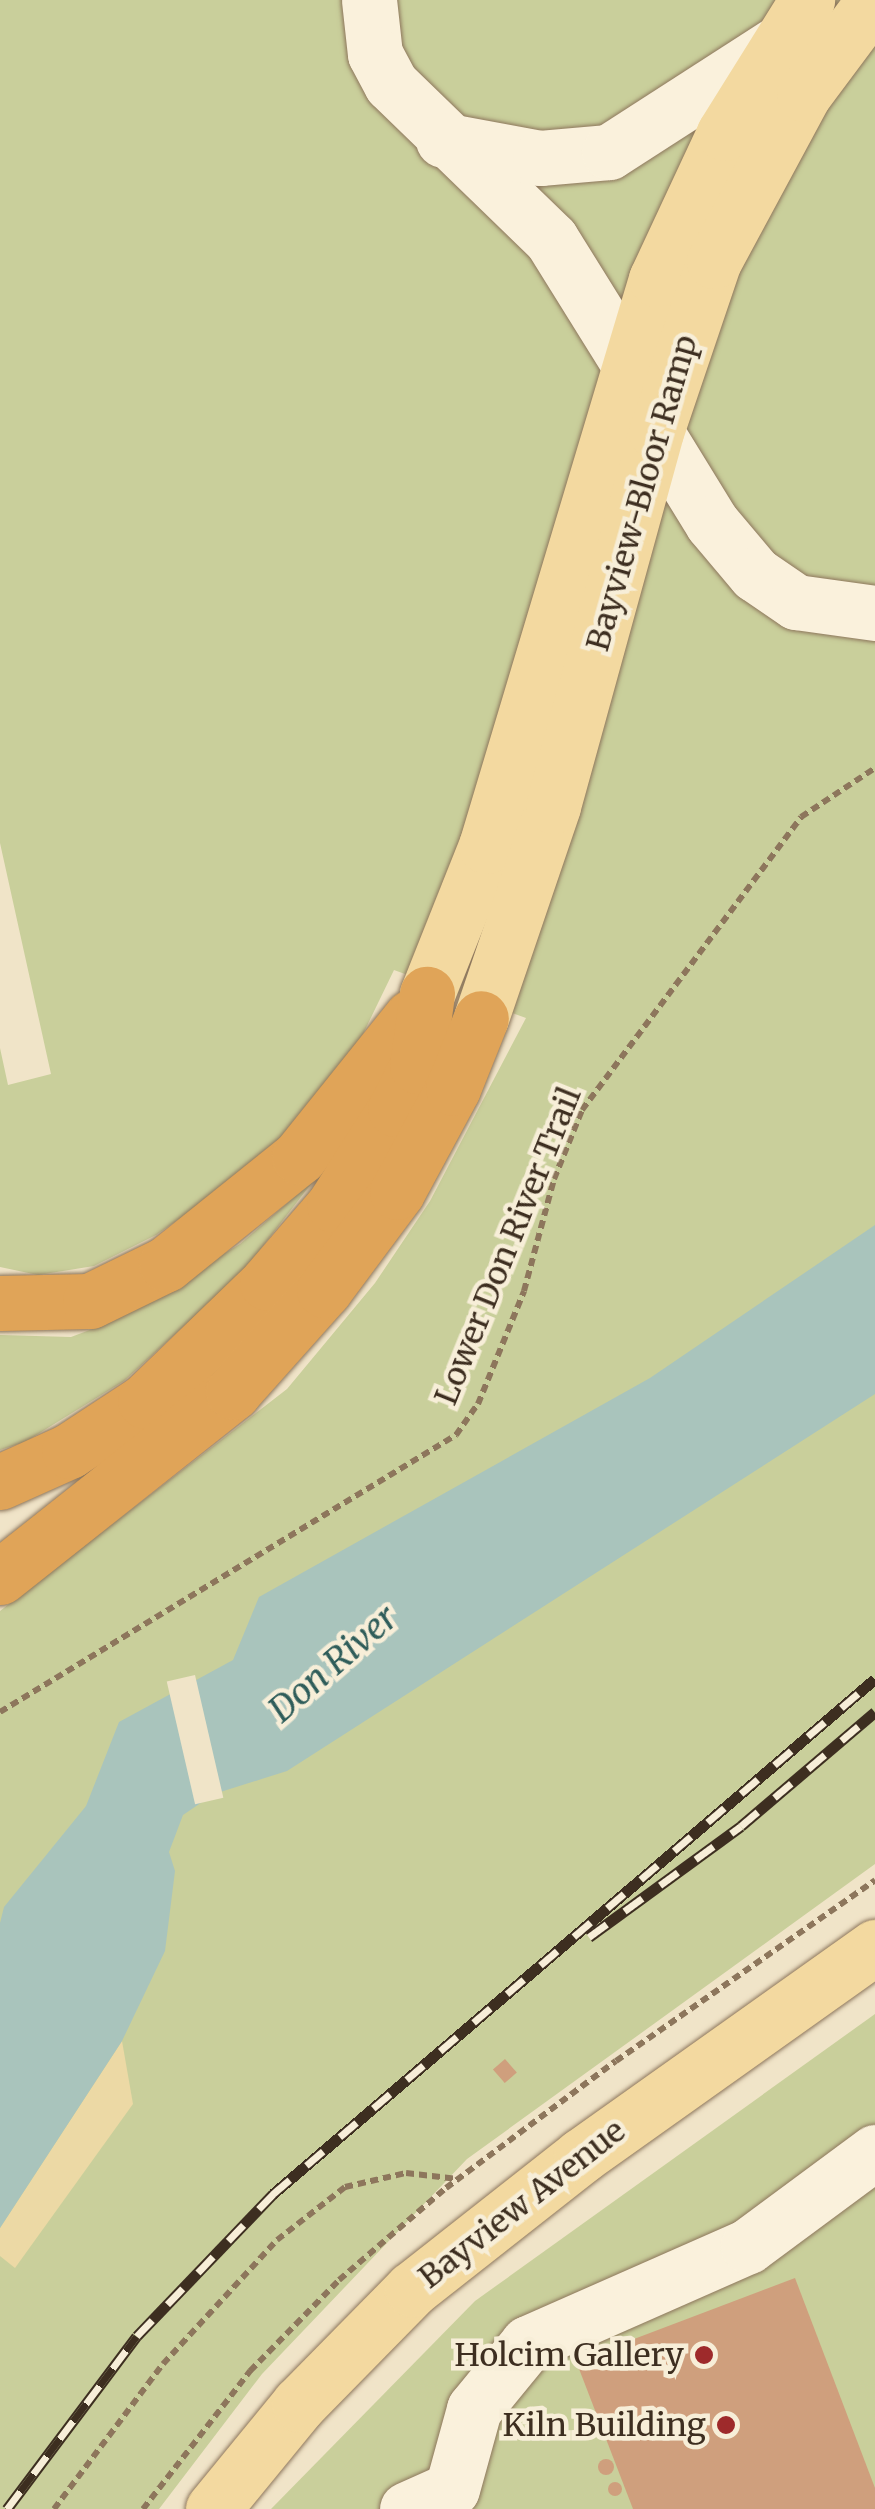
<!DOCTYPE html>
<html>
<head>
<meta charset="utf-8">
<style>
  body { margin:0 }
  #map { position:relative; width:875px; height:2509px; overflow:hidden; background:#f0e4c8; font-family:Merriweather,serif }
  div>[style] { position:absolute }
  .green>* { inset:0; background:#c9cf9b }
  .sand>* { inset:0; background:#ecd9a5 }
  .water>* { inset:0; background:#a9c4bc }
  .pier>* { inset:0; background:#f0e4c8; transform-origin:0 0 }
  .building>* { inset:0; background:#cf9f7d; transform-origin:0 0 }
  .round { border-radius:50% }
  .path>* { height:6px; margin-top:-3px; transform-origin:0; background:repeating-linear-gradient(90deg,#8d765c 0 8px,transparent 0 13px) }
  .roads { filter:drop-shadow(0 0 2px #8d765c) drop-shadow(0 0 2px #8d765c) }
  .minor>* { height:55px; margin:-27.5px; padding:0 27.5px; transform-origin:27.5px; border-radius:27.5px; background:#faf1dc }
  .major>* { height:55px; margin:-27.5px; padding:0 27.5px; transform-origin:27.5px; border-radius:27.5px; background:#f3d9a0 }
  .highway>* { height:55px; margin:-27.5px; padding:0 27.5px; transform-origin:27.5px; border-radius:27.5px; background:#e0a458 }
  .rail>* { height:11px; margin-top:-5.5px; transform-origin:0; background:repeating-linear-gradient(90deg,#f7eed8 0 22px,#3d2e20 0 44px); box-sizing:border-box; border-block:2px solid #3d2e20 }
  .dots>* { width:28px; height:28px; translate:-50% -50%; box-sizing:border-box; border:5px solid #f7eed8; border-radius:50% }
  span { translate:-50% -50%; white-space:nowrap; text-align:center; line-height:1.15; -webkit-text-stroke:9px #f7eed8; paint-order:stroke }
  .street-label { font-size:32px; color:#3d2e20 }
  .poi-label { font-size:32px; color:#3d2e20 }
  .right { translate:-100% -50%; text-align:right }
  .water-label { font-size:35px; color:#2f5d5a; font-style:italic }
</style>
</head>
<body>
<div id="map">
  <div class="green">
    <i style="clip-path:polygon(0 0,875px 0,875px 1864px,467px 2159px,262px 2374px,159px 2509px,0 2509px,0 1611px,287px 1389px,375px 1283px,430px 1201px,526px 1018px,394px 970px,363px 1034px,303px 1118px,238px 1178px,156px 1235px,94px 1266px,38px 1275px,0 1267px,0 1048px,8px 1085px,51px 1074px,0 843px)"></i>
    <i style="clip-path:polygon(314px 1180px,243px 1272px,124px 1381px,25px 1442px,0 1450px,0 1335px,71px 1337px,111px 1322px,240px 1244px)"></i>
    <i style="clip-path:polygon(875px 2014px,875px 2509px,271px 2509px,475px 2301px)"></i>
  </div>
  <div class="sand">
    <i style="clip-path:polygon(122px 2041px,133px 2104px,15px 2268px,0 2256px,0 2228px)"></i>
  </div>
  <div class="water">
    <i style="clip-path:polygon(875px 1225px,875px 1394px,287px 1771px,214px 1794px,183px 1815px,169px 1852px,175px 1871px,165px 1951px,122px 2041px,0 2228px,0 1923px,4px 1907px,86px 1806px,119px 1722px,233px 1660px,259px 1597px,650px 1378px)"></i>
  </div>
  <div class="pier">
    <i style="left:195px;top:1675px;width:126px;height:29px;rotate:77deg"></i>
  </div>
  <div class="building">
    <i style="left:505px;top:2059px;width:18px;height:16px;rotate:49deg"></i>
    <i style="clip-path:polygon(795px 2278px,875px 2488px,875px 2509px,633px 2509px,576px 2361px)"></i>
    <i class="round" style="left:598px;top:2459px;width:16px;height:16px"></i>
    <i class="round" style="left:608px;top:2482px;width:14px;height:14px"></i>
  </div>
  <div class="path">
    <i style="left:0;top:1712px;width:534px;rotate:-31.28deg"></i>
    <i style="left:456px;top:1435px;width:38px;rotate:-55deg"></i>
    <i style="left:478px;top:1404px;width:122px;rotate:-67.8deg"></i>
    <i style="left:524px;top:1291px;width:116px;rotate:-75deg"></i>
    <i style="left:554px;top:1179px;width:74px;rotate:-67.9deg"></i>
    <i style="left:582px;top:1110px;width:366px;rotate:-53.2deg"></i>
    <i style="left:801px;top:817px;width:89px;rotate:-33.5deg"></i>
    <i style="left:54px;top:2509px;width:181px;rotate:-53.1deg"></i>
    <i style="left:163px;top:2364px;width:168px;rotate:-47.4deg"></i>
    <i style="left:277px;top:2240px;width:86px;rotate:-37.9deg"></i>
    <i style="left:345px;top:2187px;width:63px;rotate:-12.9deg"></i>
    <i style="left:406px;top:2173px;width:52px;rotate:6.6deg"></i>
    <i style="left:143px;top:2509px;width:175px;rotate:-52.2deg"></i>
    <i style="left:250px;top:2371px;width:127px;rotate:-45.6deg"></i>
    <i style="left:339px;top:2280px;width:141px;rotate:-40.7deg"></i>
    <i style="left:446px;top:2188px;width:212px;rotate:-36.8deg"></i>
    <i style="left:616px;top:2061px;width:316px;rotate:-34.9deg"></i>
  </div>
  <div class="roads">
    <div class="minor">
      <i style="left:369px;top:0;width:54px;rotate:83.7deg"></i>
      <i style="left:375px;top:54px;width:34px;rotate:62deg"></i>
      <i style="left:391px;top:84px;width:223px;rotate:44.1deg"></i>
      <i style="left:551px;top:239px;width:144px;rotate:58.1deg"></i>
      <i style="left:443px;top:140px;width:99px;rotate:10.5deg"></i>
      <i style="left:540px;top:158px;width:69px;rotate:-5deg"></i>
      <i style="left:609px;top:152px;width:197px;rotate:-32.8deg"></i>
      <i style="left:656px;top:432px;width:107px;rotate:58.4deg"></i>
      <i style="left:712px;top:523px;width:67px;rotate:49.9deg"></i>
      <i style="left:755px;top:574px;width:50px;rotate:34.3deg"></i>
      <i style="left:796px;top:602px;width:80px;rotate:7.9deg"></i>
      <i style="left:407px;top:2509px;width:49px;rotate:-24deg"></i>
      <i style="left:452px;top:2489px;width:83px;rotate:-74.6deg"></i>
      <i style="left:474px;top:2409px;width:85px;rotate:-50.7deg"></i>
      <i style="left:528px;top:2343px;width:240px;rotate:-23.8deg"></i>
      <i style="left:748px;top:2246px;width:158px;rotate:-36.5deg"></i>
    </div>
    <div class="major">
      <i style="left:427px;top:994px;width:159px;rotate:-68.3deg"></i>
      <i style="left:486px;top:846px;width:592px;rotate:-73.31deg"></i>
      <i style="left:656px;top:279px;width:161px;rotate:-65deg"></i>
      <i style="left:724px;top:133px;width:157px;rotate:-58deg"></i>
      <i style="left:481px;top:1018px;width:224px;rotate:-71.2deg"></i>
      <i style="left:553px;top:806px;width:388px;rotate:-74.6deg"></i>
      <i style="left:656px;top:432px;width:181px;rotate:-71.3deg"></i>
      <i style="left:714px;top:261px;width:190px;rotate:-61.7deg"></i>
      <i style="left:804px;top:94px;width:117px;rotate:-53.3deg"></i>
      <i style="left:213px;top:2509px;width:136px;rotate:-50.7deg"></i>
      <i style="left:299px;top:2404px;width:161px;rotate:-45.5deg"></i>
      <i style="left:412px;top:2289px;width:215px;rotate:-38.2deg"></i>
      <i style="left:581px;top:2156px;width:361px;rotate:-35.4deg"></i>
    </div>
    <div class="highway">
      <i style="left:0;top:1303px;width:90px;rotate:-1.3deg"></i>
      <i style="left:90px;top:1301px;width:85px;rotate:-26deg"></i>
      <i style="left:166px;top:1264px;width:171px;rotate:-38.8deg"></i>
      <i style="left:299px;top:1157px;width:179px;rotate:-51.3deg"></i>
      <i style="left:0;top:1482px;width:76px;rotate:-24.2deg"></i>
      <i style="left:69px;top:1451px;width:91px;rotate:-33.3deg"></i>
      <i style="left:145px;top:1401px;width:170px;rotate:-44deg"></i>
      <i style="left:267px;top:1283px;width:103px;rotate:-49.3deg"></i>
      <i style="left:334px;top:1205px;width:114px;rotate:-57.6deg"></i>
      <i style="left:395px;top:1109px;width:48px;rotate:-62.9deg"></i>
      <i style="left:417px;top:1066px;width:73px;rotate:-82.1deg"></i>
      <i style="left:0;top:1577px;width:298px;rotate:-38.4deg"></i>
      <i style="left:233px;top:1392px;width:137px;rotate:-48.3deg"></i>
      <i style="left:324px;top:1290px;width:122px;rotate:-53.3deg"></i>
      <i style="left:397px;top:1192px;width:118px;rotate:-61.7deg"></i>
      <i style="left:453px;top:1088px;width:75px;rotate:-68.2deg"></i>
    </div>
  </div>
  <div class="rail">
    <i style="left:589px;top:1937px;width:188px;rotate:-36.1deg"></i>
    <i style="left:741px;top:1826px;width:176px;rotate:-40.4deg"></i>
    <i style="left:7px;top:2509px;width:216px;rotate:-53.1deg"></i>
    <i style="left:137px;top:2336px;width:197px;rotate:-46.2deg"></i>
    <i style="left:273px;top:2194px;width:792px;rotate:-40.55deg"></i>
  </div>
  <div class="dots">
    <i style="left:704px;top:2355px;background:#9e2a2b"></i>
    <i style="left:726px;top:2425px;background:#9e2a2b"></i>
  </div>
  <div class="street-label">
    <span style="left:642px;top:493px;rotate:-74deg">Bayview-Bloor Ramp</span>
    <span style="left:508px;top:1246px;rotate:-68deg">Lower Don River Trail</span>
    <span style="left:522px;top:2204px;rotate:-38deg">Bayview Avenue</span>
  </div>
  <div class="poi-label">
    <span class="right" style="left:684px;top:2355px">Holcim Gallery</span>
    <span class="right" style="left:706px;top:2425px">Kiln Building</span>
  </div>
  <div class="water-label">
    <span style="left:333px;top:1664px;rotate:-41deg">Don River</span>
  </div>
</div>
</body>
</html>
